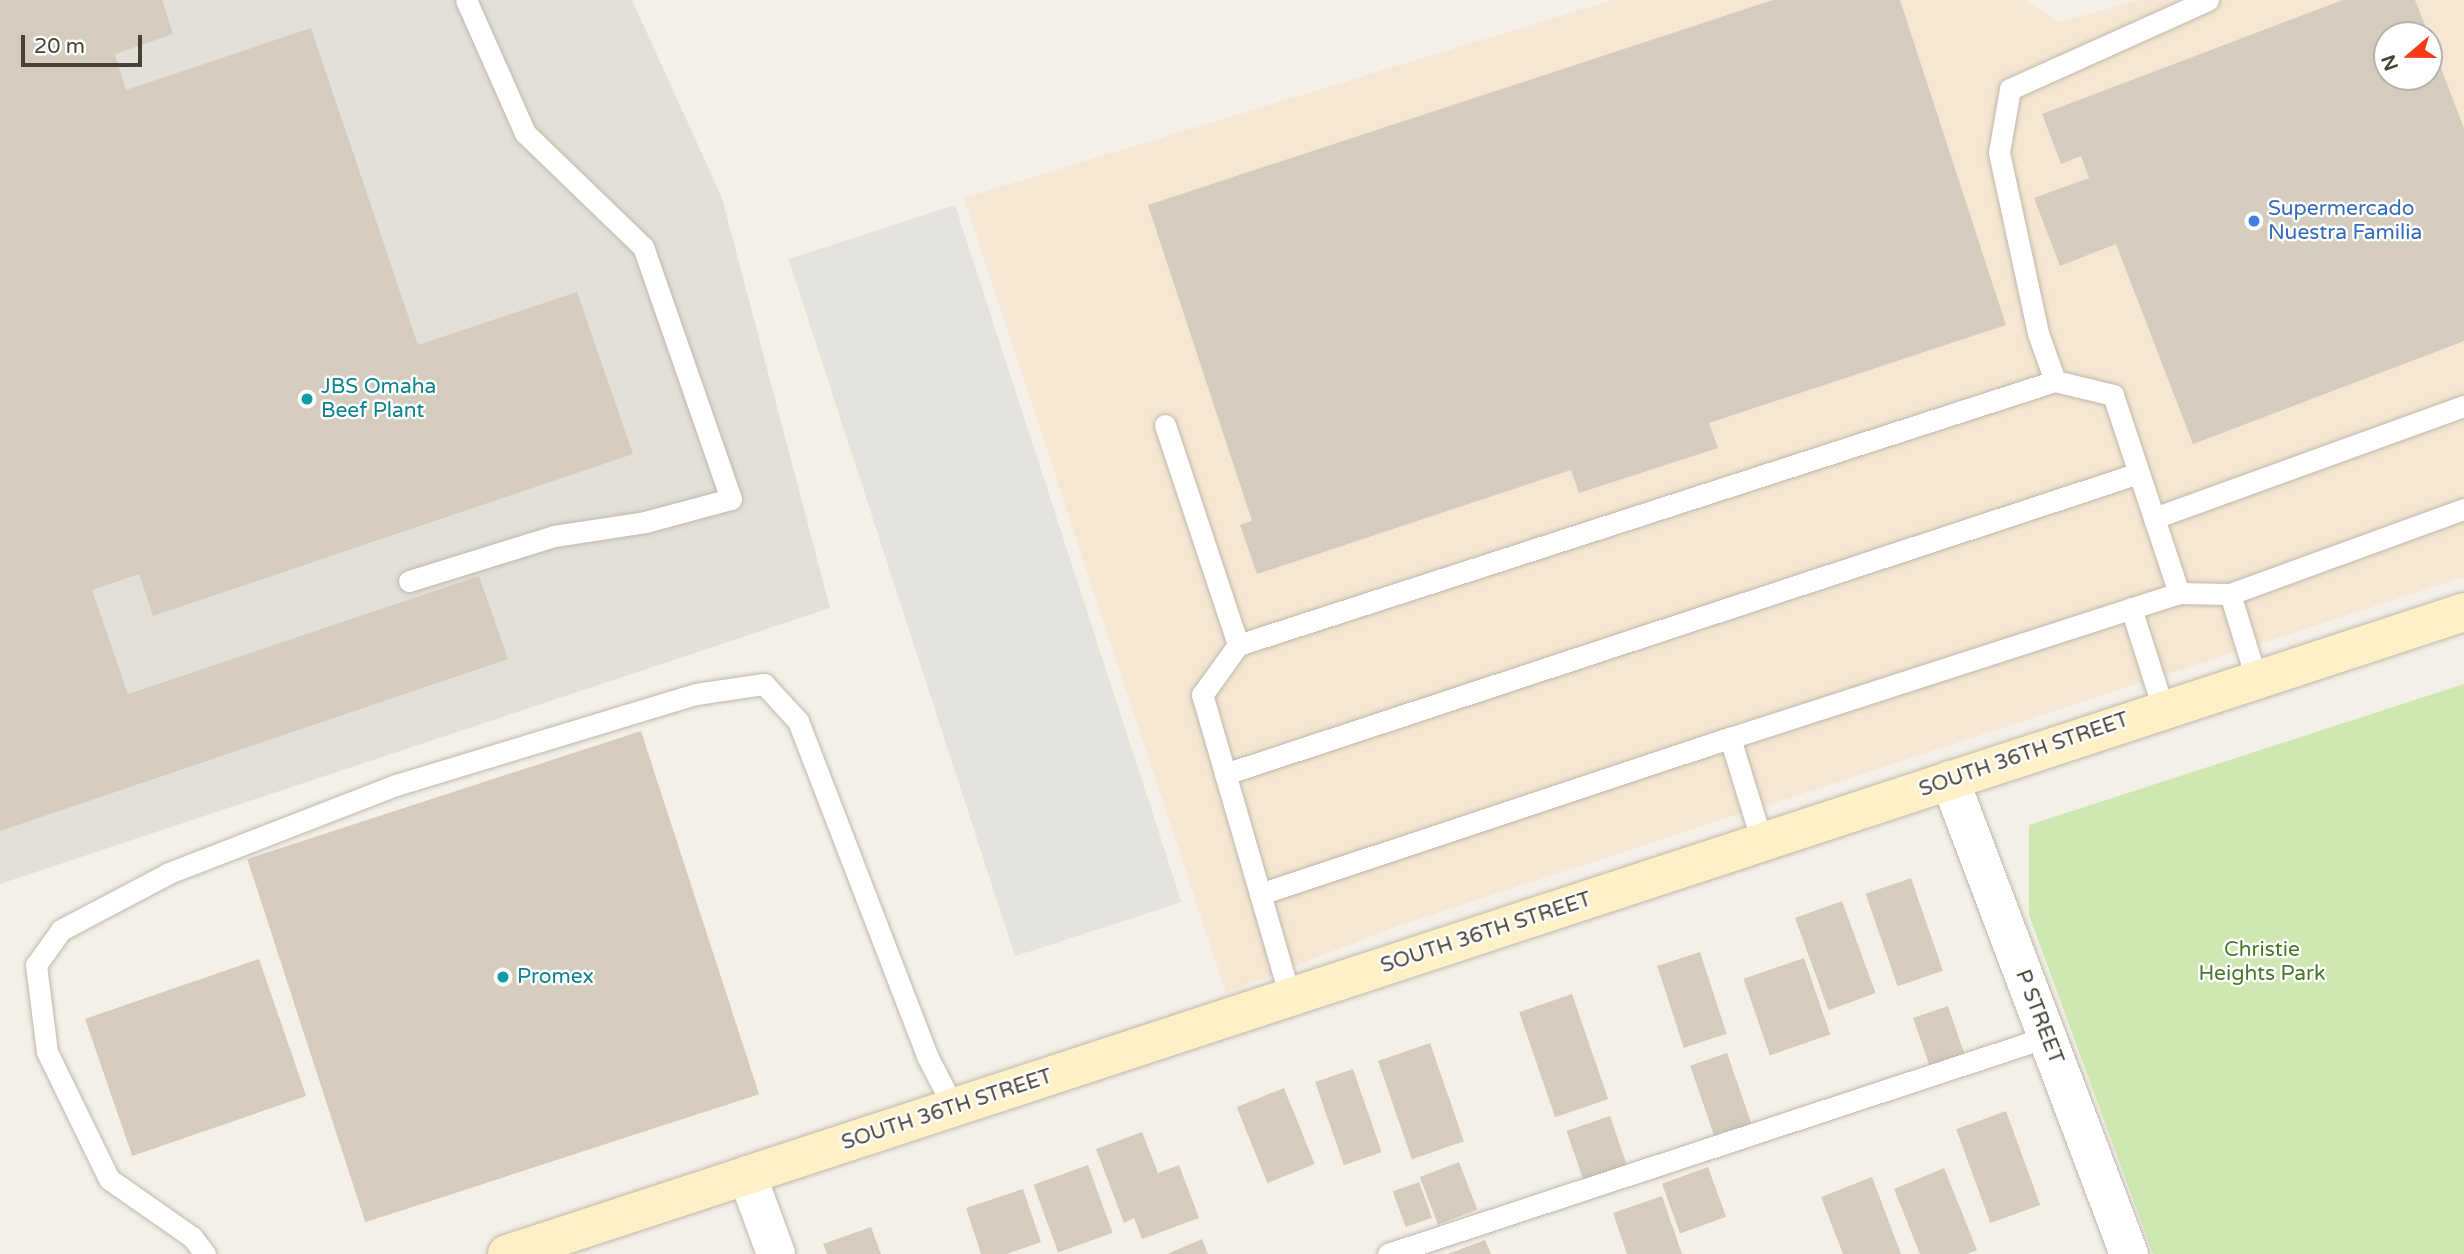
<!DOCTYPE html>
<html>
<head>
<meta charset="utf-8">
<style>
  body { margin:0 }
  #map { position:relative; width:2464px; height:1254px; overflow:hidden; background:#f4f0e8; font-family:"Varela Round",sans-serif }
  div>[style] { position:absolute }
  .commercial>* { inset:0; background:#f5e7d3 }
  .industrial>* { inset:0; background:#e3dfd9 }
  .green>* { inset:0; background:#cfe8b1 }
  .parking>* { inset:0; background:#e5e3e0; transform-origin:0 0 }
  .building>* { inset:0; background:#d5ccbd; transform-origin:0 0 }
  .roads { filter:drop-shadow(0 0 2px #bfb8aa) drop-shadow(0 0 2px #bfb8aa) }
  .lane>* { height:21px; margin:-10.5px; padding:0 10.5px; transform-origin:10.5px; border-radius:10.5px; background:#fff }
  .street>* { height:38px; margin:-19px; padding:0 19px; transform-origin:19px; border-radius:19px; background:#fff }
  .secondary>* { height:38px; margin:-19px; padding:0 19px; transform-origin:19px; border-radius:19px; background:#fef1c7 }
  .dots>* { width:19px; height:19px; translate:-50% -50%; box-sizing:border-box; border:4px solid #fff; border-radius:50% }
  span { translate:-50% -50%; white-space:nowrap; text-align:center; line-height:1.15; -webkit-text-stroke:5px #fff; paint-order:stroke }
  .shop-label { font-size:21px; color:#366cbe }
  .left { translate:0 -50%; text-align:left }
  .culture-label { font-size:21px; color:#0d838f }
  .street-label { font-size:21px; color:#474136 }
  .park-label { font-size:21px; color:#48792a }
  .north { position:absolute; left:2373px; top:21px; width:70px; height:70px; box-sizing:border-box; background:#fff; border:2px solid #b5b3af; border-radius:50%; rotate:250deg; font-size:19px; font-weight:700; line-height:28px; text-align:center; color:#474136 }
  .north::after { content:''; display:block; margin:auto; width:24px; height:32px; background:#f93a1a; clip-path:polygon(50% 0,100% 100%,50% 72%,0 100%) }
  .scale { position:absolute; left:21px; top:35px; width:121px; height:32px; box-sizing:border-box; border:4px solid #474136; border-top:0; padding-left:9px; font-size:21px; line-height:24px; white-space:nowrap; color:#474136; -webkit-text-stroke:5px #fff; paint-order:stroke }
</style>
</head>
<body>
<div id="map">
  <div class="commercial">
    <i style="clip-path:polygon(evenodd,1613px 0,2024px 0,2059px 22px,2140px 0,2464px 0,2464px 577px,1400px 925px,1226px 993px,964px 198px,1613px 0,2387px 35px,2429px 35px,2429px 77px,2387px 77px,2387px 35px)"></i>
  </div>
  <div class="industrial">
    <i style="clip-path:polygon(0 0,632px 0,722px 198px,830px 608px,0 884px)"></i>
  </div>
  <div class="green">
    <i style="clip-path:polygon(2464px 684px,2464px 1254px,2153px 1254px,2029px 915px,2029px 825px)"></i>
  </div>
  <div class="parking">
    <i style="left:955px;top:205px;width:733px;height:175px;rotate:72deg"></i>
  </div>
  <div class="building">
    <i style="clip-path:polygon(0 0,162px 0,173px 34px,115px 54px,126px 90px,311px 28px,418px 345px,577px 292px,633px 454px,153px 616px,139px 574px,92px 590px,128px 694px,479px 576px,508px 659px,0 831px)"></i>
    <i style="clip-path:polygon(1773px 0,1900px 0,2006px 325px,1709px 423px,1718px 448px,1579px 493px,1571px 470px,1257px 574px,1240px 525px,1252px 521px,1148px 205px)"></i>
    <i style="clip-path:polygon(2343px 0,2415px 0,2429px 35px,2387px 35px,2387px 77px,2429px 77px,2429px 37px,2464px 128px,2464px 341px,2193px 444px,2116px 244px,2060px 266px,2034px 198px,2089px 178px,2081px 156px,2061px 164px,2042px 114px)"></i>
    <i style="left:641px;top:731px;width:382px;height:414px;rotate:72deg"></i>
    <i style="left:1911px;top:878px;width:98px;height:48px;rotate:71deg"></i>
    <i style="left:1842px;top:901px;width:98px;height:50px;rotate:70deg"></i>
    <i style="left:1700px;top:952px;width:86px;height:45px;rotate:72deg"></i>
    <i style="left:1804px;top:958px;width:81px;height:64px;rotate:71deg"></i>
    <i style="left:259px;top:959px;width:145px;height:184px;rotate:71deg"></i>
    <i style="left:1572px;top:994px;width:111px;height:56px;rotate:71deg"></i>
    <i style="left:1948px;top:1006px;width:54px;height:37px;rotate:71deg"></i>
    <i style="left:1430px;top:1043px;width:104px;height:55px;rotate:71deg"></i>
    <i style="left:1727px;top:1053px;width:77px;height:39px;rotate:71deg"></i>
    <i style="left:1353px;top:1069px;width:88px;height:40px;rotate:71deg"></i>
    <i style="left:1284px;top:1088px;width:82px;height:51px;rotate:68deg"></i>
    <i style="left:2006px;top:1111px;width:100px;height:53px;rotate:70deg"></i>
    <i style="left:1610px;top:1116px;width:52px;height:46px;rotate:71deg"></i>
    <i style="clip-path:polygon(1142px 1132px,1158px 1173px,1179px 1165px,1199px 1218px,1142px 1239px,1134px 1218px,1124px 1223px,1096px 1149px)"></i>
    <i style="left:1459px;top:1162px;width:51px;height:42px;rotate:69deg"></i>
    <i style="left:1088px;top:1165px;width:72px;height:58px;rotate:70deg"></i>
    <i style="left:1708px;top:1167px;width:53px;height:49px;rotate:70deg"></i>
    <i style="clip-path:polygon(1944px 1168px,1977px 1250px,1967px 1254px,1920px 1254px,1894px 1189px)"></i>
    <i style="clip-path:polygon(1872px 1177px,1901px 1254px,1843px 1254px,1821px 1197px)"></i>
    <i style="left:1419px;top:1182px;width:38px;height:28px;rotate:70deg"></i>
    <i style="clip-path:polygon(1023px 1189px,1041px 1242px,1007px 1254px,981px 1254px,966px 1208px)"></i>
    <i style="clip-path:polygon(1662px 1196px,1682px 1254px,1627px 1254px,1613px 1213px)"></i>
    <i style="clip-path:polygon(871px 1227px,881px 1254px,827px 1254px,823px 1244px)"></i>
    <i style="clip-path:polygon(1202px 1239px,1208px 1254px,1167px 1254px)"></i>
    <i style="clip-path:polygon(1485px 1240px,1491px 1254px,1448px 1254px)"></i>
  </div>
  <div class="roads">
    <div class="lane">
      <i style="left:2055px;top:381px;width:60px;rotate:13.6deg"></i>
      <i style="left:2113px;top:395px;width:209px;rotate:71.6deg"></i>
      <i style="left:1165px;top:425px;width:232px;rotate:71.6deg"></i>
      <i style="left:2154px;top:518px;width:330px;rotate:-19.9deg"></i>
      <i style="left:409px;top:581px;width:152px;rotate:-17.2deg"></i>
      <i style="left:554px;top:536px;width:92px;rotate:-8.7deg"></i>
      <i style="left:645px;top:522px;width:89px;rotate:-15deg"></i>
      <i style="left:731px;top:499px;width:267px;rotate:-109.2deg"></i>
      <i style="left:643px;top:247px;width:164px;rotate:-136deg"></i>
      <i style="left:525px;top:133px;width:145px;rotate:-113.9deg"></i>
      <i style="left:2230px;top:594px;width:88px;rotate:72.8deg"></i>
      <i style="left:2131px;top:608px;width:105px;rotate:72.3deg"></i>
      <i style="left:1225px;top:774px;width:962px;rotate:-18.23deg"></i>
      <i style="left:1762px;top:842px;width:109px;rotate:-107.1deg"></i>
      <i style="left:1730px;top:738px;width:472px;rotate:-17.9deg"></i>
      <i style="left:2179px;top:593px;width:51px;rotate:1.1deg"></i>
      <i style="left:2230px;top:594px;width:249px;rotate:-20deg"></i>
      <i style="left:1260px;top:894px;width:495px;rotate:-18.4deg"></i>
      <i style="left:1290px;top:997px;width:315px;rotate:-106.2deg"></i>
      <i style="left:1202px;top:695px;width:62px;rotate:-54.2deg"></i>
      <i style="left:1238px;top:645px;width:859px;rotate:-17.91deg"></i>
      <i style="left:2055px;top:381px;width:51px;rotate:-109.5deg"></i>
      <i style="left:2038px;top:333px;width:185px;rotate:-102.2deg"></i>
      <i style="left:1999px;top:152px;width:64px;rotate:-80.1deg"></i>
      <i style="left:2010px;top:89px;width:217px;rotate:-24.2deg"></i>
      <i style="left:205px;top:1254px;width:21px;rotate:-127deg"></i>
      <i style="left:192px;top:1237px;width:101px;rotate:-145.1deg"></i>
      <i style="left:109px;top:1179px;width:141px;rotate:-116deg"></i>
      <i style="left:47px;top:1052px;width:88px;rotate:-97.2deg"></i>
      <i style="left:36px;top:965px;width:43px;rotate:-54.5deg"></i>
      <i style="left:61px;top:930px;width:122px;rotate:-27.8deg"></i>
      <i style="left:169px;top:873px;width:243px;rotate:-21.2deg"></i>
      <i style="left:396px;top:785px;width:313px;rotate:-16.9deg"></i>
      <i style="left:696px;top:694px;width:69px;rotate:-8.4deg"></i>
      <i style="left:764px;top:684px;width:50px;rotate:47.4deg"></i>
      <i style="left:798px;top:721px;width:359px;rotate:68.9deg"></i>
      <i style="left:927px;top:1056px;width:59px;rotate:62.6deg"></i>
      <i style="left:1388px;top:1254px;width:694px;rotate:-18.23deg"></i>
    </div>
    <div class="street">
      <i style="left:1950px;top:780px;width:507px;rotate:69.31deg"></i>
      <i style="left:747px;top:1175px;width:84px;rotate:69.8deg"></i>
    </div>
    <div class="secondary">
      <i style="left:507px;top:1254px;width:2060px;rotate:-18.16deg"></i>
    </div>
  </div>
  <div class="dots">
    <i style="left:2254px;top:221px;background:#3f7fe0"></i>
    <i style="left:307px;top:399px;background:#0f9aa8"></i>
    <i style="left:503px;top:977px;background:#0f9aa8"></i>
  </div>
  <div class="shop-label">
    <span class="left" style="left:2268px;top:221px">Supermercado<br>Nuestra Familia</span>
  </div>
  <div class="culture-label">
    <span class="left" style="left:321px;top:399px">JBS Omaha<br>Beef Plant</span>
    <span class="left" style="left:517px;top:977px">Promex</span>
  </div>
  <div class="street-label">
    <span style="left:2024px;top:755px;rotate:-19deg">SOUTH 36TH STREET</span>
    <span style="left:1486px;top:933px;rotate:-18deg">SOUTH 36TH STREET</span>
    <span style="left:2039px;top:1017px;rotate:69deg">P STREET</span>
    <span style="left:947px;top:1110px;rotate:-18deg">SOUTH 36TH STREET</span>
  </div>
  <div class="park-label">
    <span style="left:2262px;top:962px">Christie<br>Heights Park</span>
  </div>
  <div class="north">N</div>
  <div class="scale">20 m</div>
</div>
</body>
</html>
